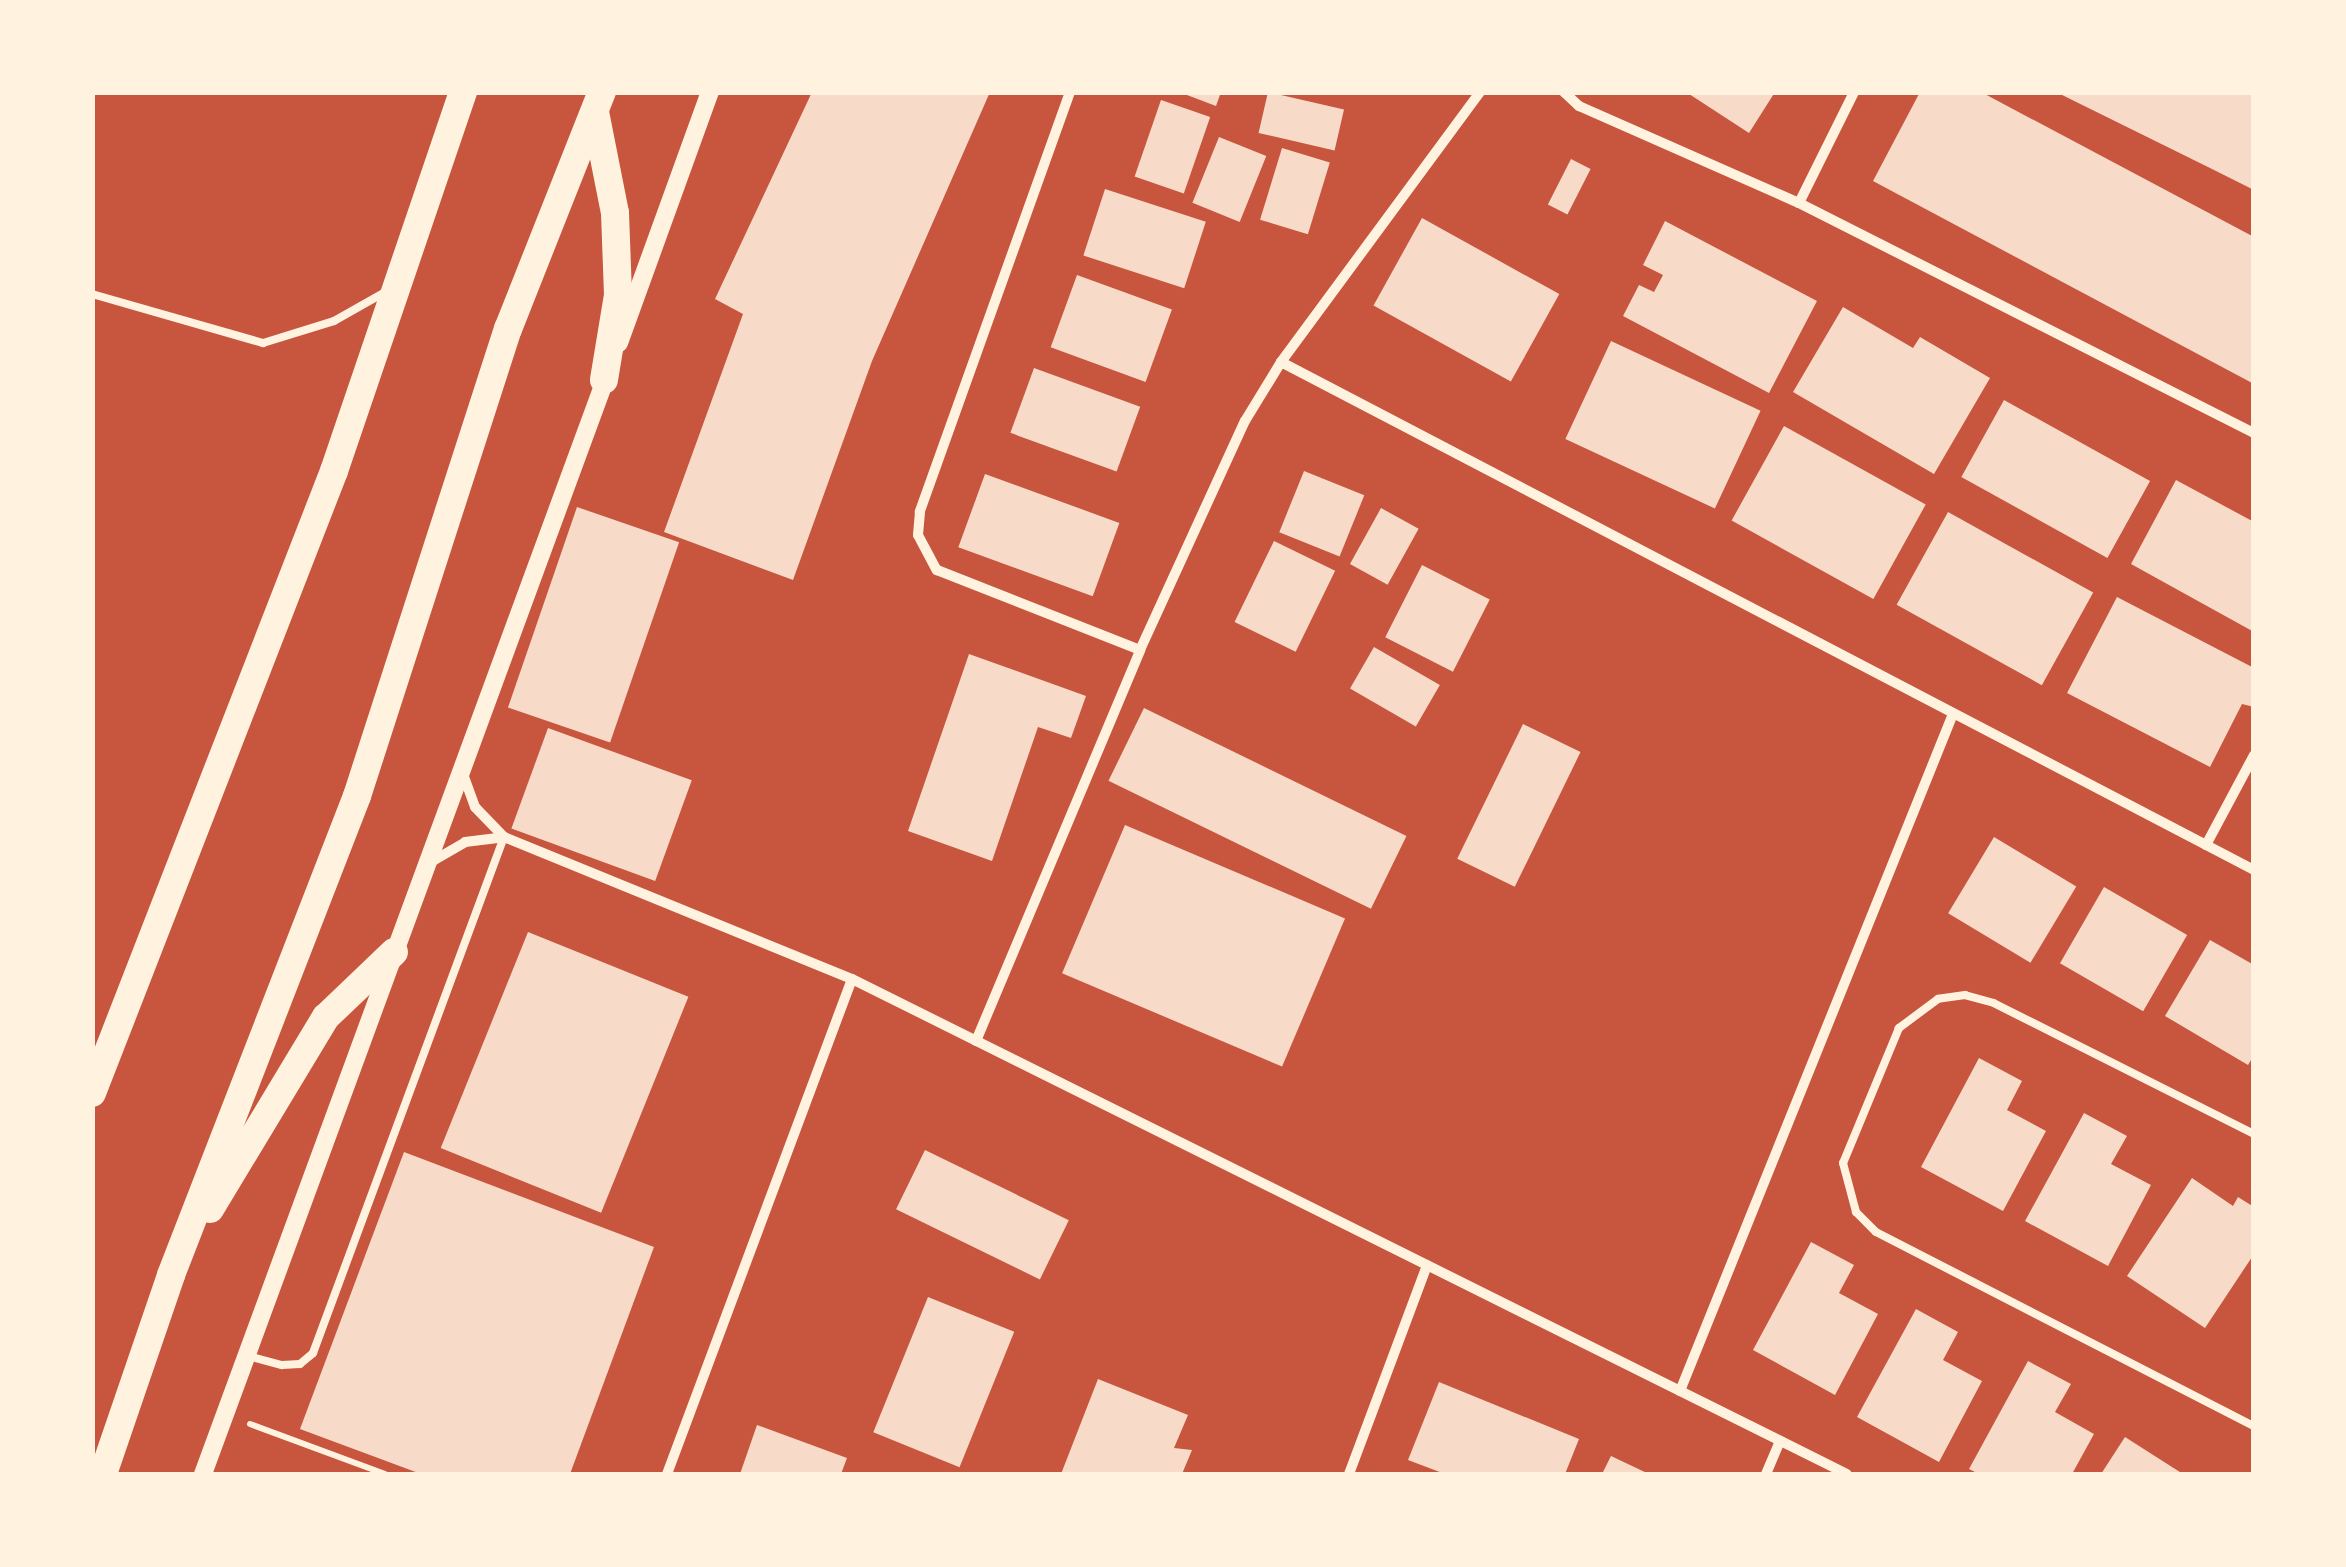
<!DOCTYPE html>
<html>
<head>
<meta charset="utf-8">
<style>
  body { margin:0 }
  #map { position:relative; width:2346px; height:1567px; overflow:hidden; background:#c8553d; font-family:"Sofia Sans Condensed",sans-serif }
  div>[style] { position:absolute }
  .building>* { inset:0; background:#f7dbc8; transform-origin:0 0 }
  .path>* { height:6px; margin:-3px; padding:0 3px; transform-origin:3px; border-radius:3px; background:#fff3e0 }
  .service>* { height:8px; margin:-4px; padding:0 4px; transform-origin:4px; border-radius:4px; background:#fff3e0 }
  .minor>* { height:10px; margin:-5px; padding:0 5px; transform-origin:5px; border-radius:5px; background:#fff3e0 }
  .tertiary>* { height:18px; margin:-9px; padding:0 9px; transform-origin:9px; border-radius:9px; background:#fff3e0 }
  .trunk>* { height:28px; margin:-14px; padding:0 14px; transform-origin:14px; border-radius:14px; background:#fff3e0 }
  span { translate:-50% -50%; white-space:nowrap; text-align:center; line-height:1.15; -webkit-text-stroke:10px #fff3e0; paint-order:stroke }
  .frame { position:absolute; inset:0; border:95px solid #fff3e0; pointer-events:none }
</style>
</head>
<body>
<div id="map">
  <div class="building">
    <i style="clip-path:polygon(812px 92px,990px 92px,872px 361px,793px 580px,664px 532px,743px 314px,715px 299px)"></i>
    <i style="clip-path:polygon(1179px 92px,1221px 92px,1216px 106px)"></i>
    <i style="left:1268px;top:92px;width:78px;height:42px;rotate:13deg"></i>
    <i style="clip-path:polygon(1686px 92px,1775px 92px,1749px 133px)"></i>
    <i style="clip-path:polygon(1920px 92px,1981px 92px,2254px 237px,2254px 384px,1873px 181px)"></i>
    <i style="clip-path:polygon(2056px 92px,2254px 92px,2254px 190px,2208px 167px)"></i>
    <i style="left:1161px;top:100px;width:52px;height:81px;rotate:19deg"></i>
    <i style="left:1219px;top:137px;width:51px;height:71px;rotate:22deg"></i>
    <i style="left:1282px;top:148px;width:50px;height:75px;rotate:17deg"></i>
    <i style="left:1571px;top:159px;width:22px;height:51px;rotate:27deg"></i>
    <i style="left:1105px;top:189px;width:106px;height:70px;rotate:18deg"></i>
    <i style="left:1422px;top:218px;width:157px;height:100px;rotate:29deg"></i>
    <i style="clip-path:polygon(1665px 221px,1817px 301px,1769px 393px,1623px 316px,1639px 285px,1654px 292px,1663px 275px,1643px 265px)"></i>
    <i style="left:1077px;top:275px;width:101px;height:77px;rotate:20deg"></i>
    <i style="clip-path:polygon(1843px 307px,1913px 348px,1920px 337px,1990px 378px,1934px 474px,1793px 392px)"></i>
    <i style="left:1611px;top:341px;width:165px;height:108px;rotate:25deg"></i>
    <i style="left:1034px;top:368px;width:113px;height:69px;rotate:20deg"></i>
    <i style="left:2004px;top:400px;width:167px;height:88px;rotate:29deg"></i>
    <i style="left:1784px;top:426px;width:162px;height:108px;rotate:29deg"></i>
    <i style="left:1304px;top:471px;width:65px;height:66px;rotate:22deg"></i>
    <i style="left:985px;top:474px;width:143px;height:78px;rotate:20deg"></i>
    <i style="clip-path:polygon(2176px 480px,2254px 522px,2254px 632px,2131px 564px)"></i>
    <i style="left:577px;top:507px;width:108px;height:212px;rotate:19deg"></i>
    <i style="left:1381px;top:508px;width:43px;height:64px;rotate:29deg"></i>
    <i style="left:1948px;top:512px;width:166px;height:106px;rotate:29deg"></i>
    <i style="left:1274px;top:541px;width:68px;height:90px;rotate:26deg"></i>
    <i style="left:1422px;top:565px;width:76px;height:81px;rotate:27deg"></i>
    <i style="clip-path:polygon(2117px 597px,2254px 668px,2254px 707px,2242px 704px,2210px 767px,2067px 693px)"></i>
    <i style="left:1374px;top:647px;width:76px;height:48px;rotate:30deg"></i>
    <i style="clip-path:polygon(969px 654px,1086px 696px,1071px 738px,1038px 727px,992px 861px,908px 831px)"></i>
    <i style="left:1144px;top:708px;width:292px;height:81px;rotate:26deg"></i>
    <i style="left:1523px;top:724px;width:64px;height:150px;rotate:26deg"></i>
    <i style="left:548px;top:728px;width:153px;height:107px;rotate:20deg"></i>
    <i style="left:1125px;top:825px;width:239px;height:161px;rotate:23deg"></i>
    <i style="left:1994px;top:837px;width:96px;height:89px;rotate:31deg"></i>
    <i style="left:2104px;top:887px;width:96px;height:88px;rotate:30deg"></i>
    <i style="left:528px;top:932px;width:173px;height:233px;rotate:22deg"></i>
    <i style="clip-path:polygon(2210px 940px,2254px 965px,2254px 1055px,2248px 1065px,2165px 1016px)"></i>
    <i style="clip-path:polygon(1979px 1058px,2022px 1081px,2007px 1110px,2046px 1131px,2003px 1211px,1921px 1167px)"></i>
    <i style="clip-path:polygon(2084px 1113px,2127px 1136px,2111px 1164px,2151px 1185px,2108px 1266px,2025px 1221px)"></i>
    <i style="left:925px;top:1150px;width:160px;height:66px;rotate:26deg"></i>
    <i style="clip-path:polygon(404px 1152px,654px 1247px,570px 1474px,421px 1474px,300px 1429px)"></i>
    <i style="clip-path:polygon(2192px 1178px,2233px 1206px,2238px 1197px,2254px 1207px,2254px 1254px,2205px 1328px,2127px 1276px)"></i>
    <i style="clip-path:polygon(1811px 1242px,1854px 1265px,1839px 1293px,1878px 1314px,1835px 1395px,1753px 1350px)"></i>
    <i style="left:928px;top:1297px;width:93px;height:146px;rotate:22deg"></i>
    <i style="clip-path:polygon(1916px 1309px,1958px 1332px,1943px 1360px,1982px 1381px,1939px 1462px,1857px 1417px)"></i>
    <i style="clip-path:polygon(2028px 1361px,2071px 1384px,2055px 1412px,2094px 1434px,2072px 1474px,1979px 1474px,1969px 1469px)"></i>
    <i style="clip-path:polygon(1098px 1379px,1188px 1415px,1174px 1448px,1192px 1450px,1182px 1474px,1061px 1474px)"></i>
    <i style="clip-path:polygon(1439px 1382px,1579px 1439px,1565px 1474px,1445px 1474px,1408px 1460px)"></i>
    <i style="clip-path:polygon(757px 1425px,847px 1458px,841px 1474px,740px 1474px)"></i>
    <i style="clip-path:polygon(2125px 1437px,2183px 1474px,2101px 1474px)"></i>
    <i style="clip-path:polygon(1611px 1456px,1649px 1474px,1602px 1474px)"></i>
  </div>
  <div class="path">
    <i style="left:250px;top:1424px;width:144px;rotate:20.3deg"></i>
  </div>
  <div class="service">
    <i style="left:92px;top:294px;width:178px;rotate:16deg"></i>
    <i style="left:263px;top:343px;width:74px;rotate:-17.2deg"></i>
    <i style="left:334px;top:321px;width:61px;rotate:-29.5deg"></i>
    <i style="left:2254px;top:1134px;width:291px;rotate:-153.3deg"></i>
    <i style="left:1994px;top:1003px;width:30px;rotate:-165deg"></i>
    <i style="left:1965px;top:995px;width:27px;rotate:172deg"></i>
    <i style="left:1938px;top:999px;width:49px;rotate:143.4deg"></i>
    <i style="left:1899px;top:1028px;width:146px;rotate:112.5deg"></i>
    <i style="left:1843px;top:1163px;width:51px;rotate:75.1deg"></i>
    <i style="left:1856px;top:1212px;width:28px;rotate:45deg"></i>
    <i style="left:1876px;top:1232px;width:425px;rotate:27.2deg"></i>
    <i style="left:248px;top:1356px;width:35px;rotate:15deg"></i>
    <i style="left:282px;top:1365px;width:18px;rotate:-3deg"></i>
    <i style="left:300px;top:1364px;width:17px;rotate:-40deg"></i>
    <i style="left:313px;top:1353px;width:550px;rotate:-69.69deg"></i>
  </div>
  <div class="minor">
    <i style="left:1070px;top:92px;width:446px;rotate:109.7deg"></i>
    <i style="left:920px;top:512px;width:23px;rotate:95deg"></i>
    <i style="left:918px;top:535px;width:40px;rotate:62deg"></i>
    <i style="left:937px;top:570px;width:218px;rotate:21.5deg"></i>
    <i style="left:1564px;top:92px;width:21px;rotate:43deg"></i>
    <i style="left:1579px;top:106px;width:240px;rotate:23.8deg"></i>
    <i style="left:1799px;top:203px;width:510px;rotate:26.82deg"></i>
    <i style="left:1799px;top:203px;width:124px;rotate:-63.6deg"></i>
    <i style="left:1281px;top:362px;width:1098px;rotate:27.57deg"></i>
    <i style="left:463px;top:774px;width:35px;rotate:70deg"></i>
    <i style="left:475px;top:807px;width:42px;rotate:46deg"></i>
    <i style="left:504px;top:837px;width:376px;rotate:22.2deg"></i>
    <i style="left:852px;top:979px;width:1111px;rotate:26.45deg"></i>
    <i style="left:2206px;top:845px;width:102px;rotate:-61.9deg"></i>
    <i style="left:431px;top:862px;width:39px;rotate:-30deg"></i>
    <i style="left:465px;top:842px;width:39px;rotate:-7deg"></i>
    <i style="left:976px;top:1041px;width:424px;rotate:-67.2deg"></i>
    <i style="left:1140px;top:650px;width:252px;rotate:-65.4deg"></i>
    <i style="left:1245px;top:421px;width:69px;rotate:-58.6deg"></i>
    <i style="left:1281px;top:362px;width:335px;rotate:-53.6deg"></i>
    <i style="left:1680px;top:1391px;width:730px;rotate:-68.04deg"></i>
    <i style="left:667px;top:1474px;width:528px;rotate:-69.51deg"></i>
    <i style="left:1349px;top:1474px;width:223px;rotate:-69.5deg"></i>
    <i style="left:1766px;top:1474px;width:36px;rotate:-67deg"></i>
  </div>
  <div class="tertiary">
    <i style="left:619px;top:343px;width:267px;rotate:-70.1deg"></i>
    <i style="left:203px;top:1474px;width:1174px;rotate:-69.82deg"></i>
  </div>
  <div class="trunk">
    <i style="left:595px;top:112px;width:103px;rotate:78.8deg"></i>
    <i style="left:615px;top:213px;width:82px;rotate:87.9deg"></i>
    <i style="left:618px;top:295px;width:86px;rotate:99.4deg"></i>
    <i style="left:92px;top:1093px;width:667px;rotate:-68.74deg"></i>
    <i style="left:334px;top:471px;width:400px;rotate:-71.2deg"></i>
    <i style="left:210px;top:1209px;width:224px;rotate:-58.9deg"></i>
    <i style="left:326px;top:1017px;width:94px;rotate:-43.7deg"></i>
    <i style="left:103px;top:1474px;width:210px;rotate:-71.1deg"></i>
    <i style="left:171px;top:1275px;width:514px;rotate:-68.78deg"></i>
    <i style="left:357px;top:796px;width:491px;rotate:-72.1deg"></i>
    <i style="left:508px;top:329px;width:255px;rotate:-68.4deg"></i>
  </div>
  <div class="frame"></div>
</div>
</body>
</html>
